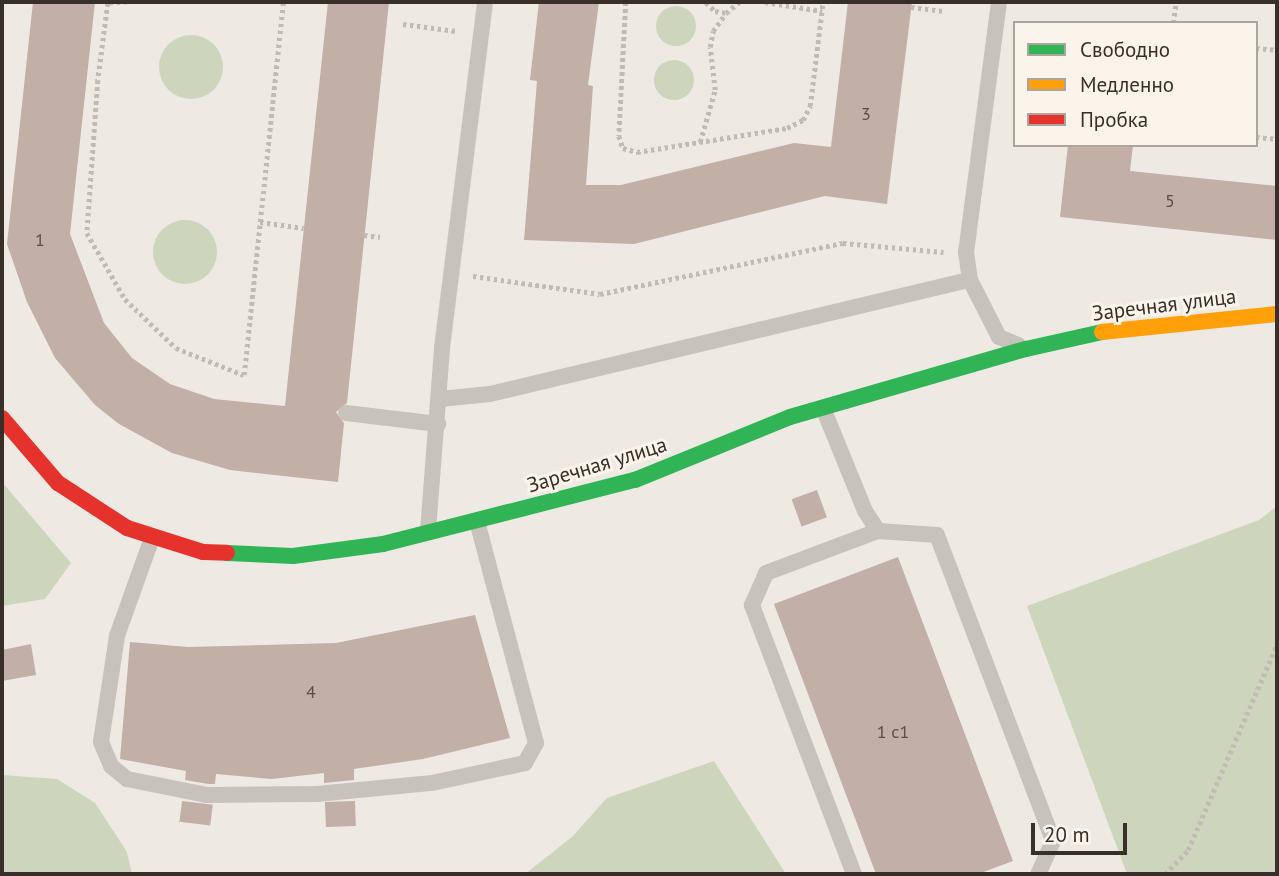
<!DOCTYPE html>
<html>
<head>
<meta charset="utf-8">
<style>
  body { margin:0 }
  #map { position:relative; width:1279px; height:876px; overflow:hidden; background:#eeeae3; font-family:"PT Sans",sans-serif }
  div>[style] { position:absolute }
  .green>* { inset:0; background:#ced5bd }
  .round { border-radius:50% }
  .building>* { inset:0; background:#c2afa5; transform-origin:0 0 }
  .path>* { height:4.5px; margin-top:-2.25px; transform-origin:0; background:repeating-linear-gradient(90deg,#c1bbb4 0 3.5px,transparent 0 7px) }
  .lane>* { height:16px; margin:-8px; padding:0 8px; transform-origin:8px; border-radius:8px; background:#c8c2bc }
  .fast>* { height:16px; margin:-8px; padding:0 8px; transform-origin:8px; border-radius:8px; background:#30b455 }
  .slow>* { height:16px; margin:-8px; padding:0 8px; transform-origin:8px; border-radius:8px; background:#ff9f0a }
  .jam>* { height:16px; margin:-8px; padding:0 8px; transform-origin:8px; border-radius:8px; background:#e5322d }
  span { translate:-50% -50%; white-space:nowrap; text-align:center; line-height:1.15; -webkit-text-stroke:6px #faf4eb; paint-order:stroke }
  .number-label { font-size:18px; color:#5b4f48 }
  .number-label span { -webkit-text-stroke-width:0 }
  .street-label { font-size:21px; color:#392f29 }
  .frame { position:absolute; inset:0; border:4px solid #392f29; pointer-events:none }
  .legend { position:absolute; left:1013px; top:21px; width:245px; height:126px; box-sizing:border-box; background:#faf4eb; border:2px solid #ada59d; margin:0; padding:9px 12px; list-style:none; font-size:21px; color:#392f29 }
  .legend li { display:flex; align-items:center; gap:14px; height:35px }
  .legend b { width:35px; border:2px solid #ada59d }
  .scale { position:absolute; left:1031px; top:823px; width:96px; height:32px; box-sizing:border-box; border:4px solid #392f29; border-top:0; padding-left:9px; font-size:21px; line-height:24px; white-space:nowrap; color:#392f29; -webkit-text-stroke:5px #faf4eb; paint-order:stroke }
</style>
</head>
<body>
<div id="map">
  <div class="green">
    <i class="round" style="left:656px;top:6px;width:40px;height:40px"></i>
    <i class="round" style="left:159px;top:35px;width:64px;height:64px"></i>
    <i class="round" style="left:654px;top:60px;width:40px;height:40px"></i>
    <i class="round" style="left:153px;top:220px;width:64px;height:64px"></i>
    <i style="clip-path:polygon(2px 482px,71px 563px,45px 599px,2px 606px)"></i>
    <i style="clip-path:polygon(1277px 506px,1277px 874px,1127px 874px,1027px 606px,1259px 520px)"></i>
    <i style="clip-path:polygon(714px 761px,786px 874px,525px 874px,572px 837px,607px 798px)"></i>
    <i style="clip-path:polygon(2px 775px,57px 779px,95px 803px,127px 852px,132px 874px,2px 874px)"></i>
  </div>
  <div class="building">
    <i style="clip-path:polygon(33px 2px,95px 2px,70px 234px,104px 323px,132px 358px,170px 384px,214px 399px,285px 406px,328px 2px,389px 2px,347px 403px,336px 412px,344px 423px,338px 482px,230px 470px,172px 453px,119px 424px,95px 405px,55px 358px,27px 302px,7px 244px)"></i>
    <i style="clip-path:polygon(539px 2px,599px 2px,588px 85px,593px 86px,586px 185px,621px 185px,794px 143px,831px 147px,848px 2px,912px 2px,887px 204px,825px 196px,634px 244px,524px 240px,537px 81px,530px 80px)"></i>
    <i style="clip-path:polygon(1068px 145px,1133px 145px,1130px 171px,1277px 186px,1277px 240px,1060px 217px)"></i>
    <i style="left:817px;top:490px;width:29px;height:27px;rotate:70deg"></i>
    <i style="clip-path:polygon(898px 557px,1013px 861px,978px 874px,876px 874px,774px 604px)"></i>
    <i style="clip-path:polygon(475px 615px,510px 738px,423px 759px,354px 769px,354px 780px,324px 783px,324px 773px,272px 779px,216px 774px,215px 784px,208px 784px,185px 780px,186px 771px,120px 759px,130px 642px,188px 647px,336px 643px)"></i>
    <i style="clip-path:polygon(31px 644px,36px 675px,2px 681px,2px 650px)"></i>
    <i style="left:182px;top:801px;width:31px;height:21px;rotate:7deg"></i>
    <i style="left:355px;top:801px;width:25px;height:30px;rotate:88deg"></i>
  </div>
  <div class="path">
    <i style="left:127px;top:2px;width:19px;rotate:177deg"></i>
    <i style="left:108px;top:3px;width:78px;rotate:97.4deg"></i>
    <i style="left:98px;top:80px;width:153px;rotate:94.1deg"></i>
    <i style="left:87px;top:233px;width:76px;rotate:60.1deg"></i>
    <i style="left:125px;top:299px;width:71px;rotate:43.9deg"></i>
    <i style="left:176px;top:348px;width:73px;rotate:21.7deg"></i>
    <i style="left:244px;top:375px;width:375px;rotate:-84deg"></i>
    <i style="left:626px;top:2px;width:134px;rotate:93deg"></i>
    <i style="left:619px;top:136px;width:13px;rotate:72deg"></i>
    <i style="left:623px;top:148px;width:15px;rotate:16deg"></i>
    <i style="left:637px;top:152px;width:152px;rotate:-9.1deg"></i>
    <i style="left:787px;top:128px;width:18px;rotate:-27deg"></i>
    <i style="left:803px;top:120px;width:16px;rotate:-63deg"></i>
    <i style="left:810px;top:106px;width:105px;rotate:-82.9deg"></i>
    <i style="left:706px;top:2px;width:13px;rotate:45deg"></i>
    <i style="left:715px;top:11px;width:11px;rotate:10deg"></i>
    <i style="left:726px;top:13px;width:17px;rotate:-40deg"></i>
    <i style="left:765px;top:2px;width:58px;rotate:9deg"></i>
    <i style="left:911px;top:7px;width:34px;rotate:7deg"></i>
    <i style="left:1173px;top:23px;width:21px;rotate:-82deg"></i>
    <i style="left:403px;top:24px;width:54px;rotate:7.4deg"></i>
    <i style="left:1256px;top:48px;width:21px;rotate:5deg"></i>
    <i style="left:1256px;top:137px;width:21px;rotate:5deg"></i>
    <i style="left:700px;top:142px;width:54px;rotate:-73.9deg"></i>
    <i style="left:715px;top:90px;width:43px;rotate:-96.6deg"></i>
    <i style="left:710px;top:47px;width:16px;rotate:-79deg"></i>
    <i style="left:713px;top:31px;width:22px;rotate:-54deg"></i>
    <i style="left:260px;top:222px;width:44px;rotate:7.8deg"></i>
    <i style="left:364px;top:235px;width:16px;rotate:7deg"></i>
    <i style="left:473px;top:276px;width:128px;rotate:8.1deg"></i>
    <i style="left:600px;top:294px;width:248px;rotate:-11.9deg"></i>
    <i style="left:843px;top:243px;width:101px;rotate:5.1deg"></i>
    <i style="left:1165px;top:874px;width:33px;rotate:-46deg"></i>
    <i style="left:1188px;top:850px;width:224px;rotate:-66.6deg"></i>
  </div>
  <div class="lane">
    <i style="left:999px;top:2px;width:252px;rotate:97.5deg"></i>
    <i style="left:966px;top:252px;width:28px;rotate:82deg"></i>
    <i style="left:970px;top:280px;width:64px;rotate:63deg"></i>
    <i style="left:999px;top:337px;width:21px;rotate:23deg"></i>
    <i style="left:440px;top:399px;width:50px;rotate:-5.7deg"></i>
    <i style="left:490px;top:394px;width:493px;rotate:-13.4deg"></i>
    <i style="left:823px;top:408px;width:111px;rotate:67.8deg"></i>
    <i style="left:865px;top:511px;width:24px;rotate:57deg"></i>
    <i style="left:346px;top:413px;width:93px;rotate:6.8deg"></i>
    <i style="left:428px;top:531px;width:184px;rotate:-85.6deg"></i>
    <i style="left:442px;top:348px;width:349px;rotate:-82.9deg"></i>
    <i style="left:152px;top:538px;width:104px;rotate:109.7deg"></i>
    <i style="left:117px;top:636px;width:107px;rotate:98.6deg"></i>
    <i style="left:101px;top:742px;width:26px;rotate:67deg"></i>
    <i style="left:111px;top:766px;width:21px;rotate:39deg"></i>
    <i style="left:127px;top:779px;width:82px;rotate:11.3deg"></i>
    <i style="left:207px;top:795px;width:110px;rotate:-0.5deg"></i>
    <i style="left:317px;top:794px;width:116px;rotate:-5.5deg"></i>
    <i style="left:432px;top:783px;width:95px;rotate:-12.1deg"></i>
    <i style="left:525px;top:763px;width:23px;rotate:-61deg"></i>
    <i style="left:536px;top:743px;width:230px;rotate:-104.9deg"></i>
    <i style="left:854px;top:874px;width:288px;rotate:-110.8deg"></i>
    <i style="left:752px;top:605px;width:35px;rotate:-66deg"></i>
    <i style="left:766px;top:573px;width:120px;rotate:-20.6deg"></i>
    <i style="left:878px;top:531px;width:59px;rotate:3.9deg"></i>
    <i style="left:937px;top:535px;width:327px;rotate:69.2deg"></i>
    <i style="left:1053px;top:841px;width:36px;rotate:114deg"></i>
  </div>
  <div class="fast">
    <i style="left:227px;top:553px;width:66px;rotate:2.6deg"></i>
    <i style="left:293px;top:556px;width:91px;rotate:-7.6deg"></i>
    <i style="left:383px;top:544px;width:260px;rotate:-14.3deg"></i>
    <i style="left:635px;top:480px;width:167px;rotate:-22.1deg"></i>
    <i style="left:790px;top:417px;width:246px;rotate:-16.1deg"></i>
    <i style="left:1026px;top:349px;width:78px;rotate:-12.6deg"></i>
  </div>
  <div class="slow">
    <i style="left:1102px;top:332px;width:176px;rotate:-5.9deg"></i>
  </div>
  <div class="jam">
    <i style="left:2px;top:418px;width:86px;rotate:49.3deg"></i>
    <i style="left:58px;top:483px;width:82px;rotate:33.1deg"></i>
    <i style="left:127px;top:528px;width:80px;rotate:17.5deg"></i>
    <i style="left:203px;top:552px;width:24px;rotate:2deg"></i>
  </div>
  <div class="number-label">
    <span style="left:866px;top:114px">3</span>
    <span style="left:1170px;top:201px">5</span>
    <span style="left:40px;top:240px">1</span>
    <span style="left:311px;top:692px">4</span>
    <span style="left:893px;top:732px">1 с1</span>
  </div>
  <div class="street-label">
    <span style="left:1164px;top:305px;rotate:-7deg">Заречная улица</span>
    <span style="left:597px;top:465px;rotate:-17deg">Заречная улица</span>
  </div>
  <div class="frame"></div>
  <ul class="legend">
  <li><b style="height:9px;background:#30b455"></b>Свободно</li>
  <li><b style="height:9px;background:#ff9f0a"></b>Медленно</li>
  <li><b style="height:9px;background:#e5322d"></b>Пробка</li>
  </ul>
  <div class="scale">20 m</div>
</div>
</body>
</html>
